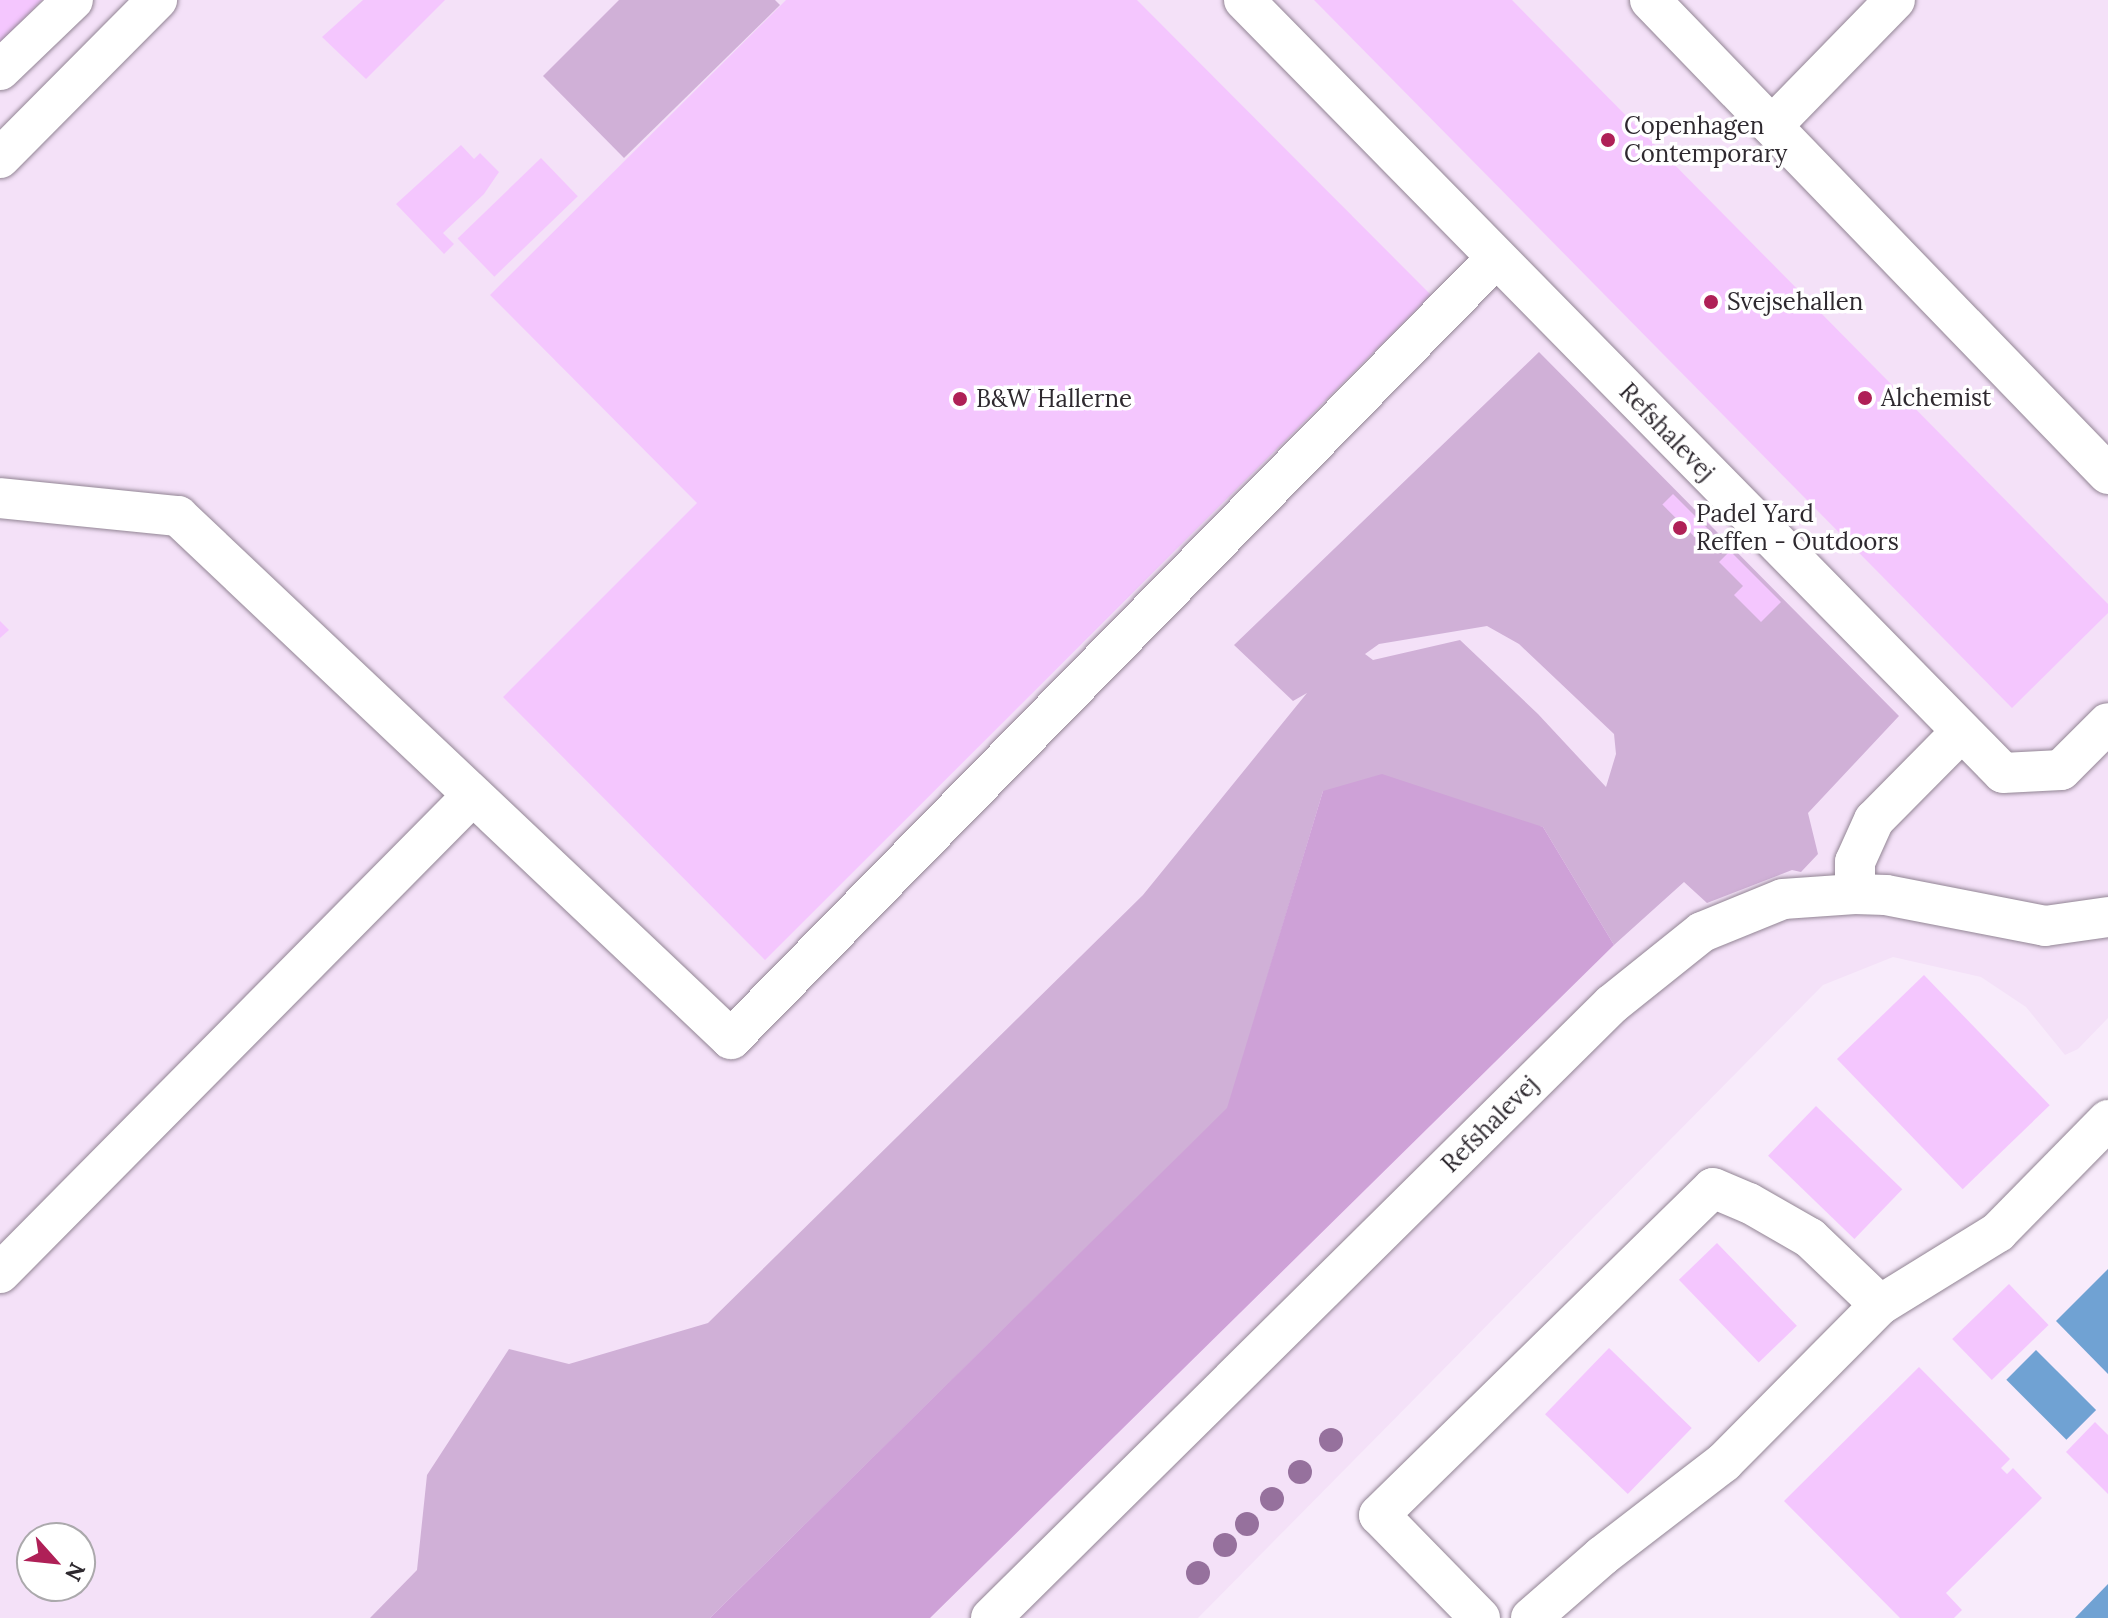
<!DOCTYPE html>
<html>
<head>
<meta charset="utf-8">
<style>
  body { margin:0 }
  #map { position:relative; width:2108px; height:1618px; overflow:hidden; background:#f8ebfb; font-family:Lora,serif }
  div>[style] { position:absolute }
  .built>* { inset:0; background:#f4e1f8 }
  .green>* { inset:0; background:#d0b0d7 }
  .forest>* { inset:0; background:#cea1d7 }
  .water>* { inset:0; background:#70a2d3; transform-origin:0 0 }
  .building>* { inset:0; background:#f4c6fe; transform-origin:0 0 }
  .roads { filter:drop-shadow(0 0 2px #928594) drop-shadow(0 0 2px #928594) }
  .minor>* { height:40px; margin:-20px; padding:0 20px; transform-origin:20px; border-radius:20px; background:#fff }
  .trees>* { width:24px; height:24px; margin:-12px; border-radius:50%; background:#96719d }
  .dots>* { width:22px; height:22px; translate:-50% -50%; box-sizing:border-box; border:4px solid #fff; border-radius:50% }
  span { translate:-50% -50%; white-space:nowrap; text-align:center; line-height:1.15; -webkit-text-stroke:7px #fff; paint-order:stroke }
  .poi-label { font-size:24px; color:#2e292f }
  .left { translate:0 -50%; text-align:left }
  .street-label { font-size:24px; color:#2e292f }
  .north { position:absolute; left:16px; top:1522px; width:80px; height:80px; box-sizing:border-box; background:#fff; border:2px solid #aba9ac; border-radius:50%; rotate:117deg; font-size:22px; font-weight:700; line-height:32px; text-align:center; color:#2e292f }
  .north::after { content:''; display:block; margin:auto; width:28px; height:36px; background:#af2057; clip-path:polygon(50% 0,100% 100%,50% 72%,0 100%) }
</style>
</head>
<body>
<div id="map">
  <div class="built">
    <i style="clip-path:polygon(evenodd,0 0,2108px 0,2108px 1018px,2078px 1049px,2065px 1055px,2026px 1007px,1981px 977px,1893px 957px,1823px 985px,1198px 1618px,0 1618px,0 0,32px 1538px,80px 1538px,80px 1586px,32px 1586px,32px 1538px)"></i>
  </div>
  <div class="green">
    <i style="clip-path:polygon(619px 0,775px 0,780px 5px,624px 158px,543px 76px)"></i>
    <i style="clip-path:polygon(evenodd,1539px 352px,1899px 716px,1808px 813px,1818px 854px,1801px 872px,1792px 870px,1707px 903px,1684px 882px,1614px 945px,1543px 827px,1323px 791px,1228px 1108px,710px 1618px,370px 1618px,417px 1570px,427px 1475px,509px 1349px,569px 1364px,708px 1323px,1143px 895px,1307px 693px,1293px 701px,1234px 645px,1539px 352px,1487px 626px,1519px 644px,1614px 734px,1616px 754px,1606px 787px,1538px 714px,1460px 640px,1373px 660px,1365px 654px,1379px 644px,1487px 626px)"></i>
  </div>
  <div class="forest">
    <i style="clip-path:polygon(1382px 774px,1543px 827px,1614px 945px,930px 1618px,710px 1618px,1227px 1108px,1323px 791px)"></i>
  </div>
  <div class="water">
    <i style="clip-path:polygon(2108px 1269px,2108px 1374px,2056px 1321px)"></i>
    <i style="left:2036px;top:1350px;width:85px;height:42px;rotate:45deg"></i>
    <i style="clip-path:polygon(2108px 1584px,2108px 1618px,2075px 1618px)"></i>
  </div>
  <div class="building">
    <i style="clip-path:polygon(0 0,42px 0,0 43px)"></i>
    <i style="clip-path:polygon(363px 0,445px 0,366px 79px,322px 37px)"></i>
    <i style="clip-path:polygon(786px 0,1137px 0,1431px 295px,765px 960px,503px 697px,697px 503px,490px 295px)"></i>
    <i style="clip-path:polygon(1314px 0,1512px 0,2108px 604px,2108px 613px,2012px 708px)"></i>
    <i style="clip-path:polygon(461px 145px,474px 159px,480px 153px,499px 172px,484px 194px,443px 233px,454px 244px,444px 254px,396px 204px)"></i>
    <i style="left:541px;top:158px;width:53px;height:116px;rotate:46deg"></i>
    <i style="left:1673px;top:494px;width:57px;height:15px;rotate:45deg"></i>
    <i style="clip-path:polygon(1730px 551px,1781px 602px,1761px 622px,1734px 595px,1743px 586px,1719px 562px)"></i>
    <i style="clip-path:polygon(0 621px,9px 630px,0 638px)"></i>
    <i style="left:1924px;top:975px;width:181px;height:121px;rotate:46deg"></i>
    <i style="left:1816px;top:1106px;width:120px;height:69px;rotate:44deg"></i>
    <i style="left:1717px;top:1243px;width:115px;height:53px;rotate:46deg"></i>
    <i style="left:2009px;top:1284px;width:57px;height:79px;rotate:46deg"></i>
    <i style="left:1609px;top:1348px;width:115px;height:92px;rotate:44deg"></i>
    <i style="clip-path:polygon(1919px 1367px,2010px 1459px,2001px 1468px,2007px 1474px,2013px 1468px,2042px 1498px,1946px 1593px,1962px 1610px,1954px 1618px,1900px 1618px,1784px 1501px)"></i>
    <i style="clip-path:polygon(2095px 1422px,2108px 1435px,2108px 1494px,2066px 1452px)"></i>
  </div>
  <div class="roads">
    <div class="minor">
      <i style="left:1244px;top:0;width:1083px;rotate:45.52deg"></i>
      <i style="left:2003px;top:773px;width:58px;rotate:-3deg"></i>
      <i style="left:2061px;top:770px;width:66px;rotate:-45deg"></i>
      <i style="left:1650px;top:0;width:659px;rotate:45.98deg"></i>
      <i style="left:0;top:70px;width:101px;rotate:-43.8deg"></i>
      <i style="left:1772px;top:126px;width:176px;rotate:-45.7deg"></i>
      <i style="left:0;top:158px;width:223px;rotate:-45.2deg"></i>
      <i style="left:0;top:498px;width:179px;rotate:5.8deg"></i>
      <i style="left:178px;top:516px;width:761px;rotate:43.4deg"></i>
      <i style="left:731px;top:1039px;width:1093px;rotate:-45.59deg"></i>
      <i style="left:1855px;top:894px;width:32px;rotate:-90deg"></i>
      <i style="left:1855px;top:862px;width:46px;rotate:-65.7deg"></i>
      <i style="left:1874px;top:820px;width:124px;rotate:-45.3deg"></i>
      <i style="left:0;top:1273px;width:672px;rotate:-45.3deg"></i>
      <i style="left:991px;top:1618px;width:873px;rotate:-44.68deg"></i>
      <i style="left:1612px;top:1004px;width:115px;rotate:-38.7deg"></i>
      <i style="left:1702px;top:932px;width:87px;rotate:-22.2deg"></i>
      <i style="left:1783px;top:899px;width:72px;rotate:-4deg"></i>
      <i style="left:1855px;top:894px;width:31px;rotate:2deg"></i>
      <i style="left:1886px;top:895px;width:162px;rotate:11deg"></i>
      <i style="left:2045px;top:926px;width:64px;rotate:-8.1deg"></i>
      <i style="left:1480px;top:1618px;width:144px;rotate:-134.4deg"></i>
      <i style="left:1379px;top:1515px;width:467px;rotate:-44.4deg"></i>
      <i style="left:1713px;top:1188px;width:39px;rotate:23deg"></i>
      <i style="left:1749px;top:1203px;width:70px;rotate:29.8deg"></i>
      <i style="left:1810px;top:1238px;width:97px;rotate:43.7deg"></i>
      <i style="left:1880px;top:1305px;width:139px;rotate:-31.7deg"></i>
      <i style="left:1998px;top:1232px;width:157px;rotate:-45.5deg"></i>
      <i style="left:1531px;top:1618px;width:94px;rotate:-41.1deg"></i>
      <i style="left:1602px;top:1556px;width:154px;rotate:-37.6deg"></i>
      <i style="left:1724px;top:1462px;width:221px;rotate:-45.2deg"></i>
    </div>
  </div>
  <div class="trees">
    <i style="left:1331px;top:1440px"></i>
    <i style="left:1300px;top:1472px"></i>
    <i style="left:1272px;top:1499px"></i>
    <i style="left:1247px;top:1524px"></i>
    <i style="left:1225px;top:1545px"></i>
    <i style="left:1198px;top:1573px"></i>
  </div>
  <div class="dots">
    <i style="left:1608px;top:140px;background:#af2057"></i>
    <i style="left:1711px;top:302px;background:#af2057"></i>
    <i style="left:1865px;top:398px;background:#af2057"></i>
    <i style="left:960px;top:399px;background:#af2057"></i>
    <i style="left:1680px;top:528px;background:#af2057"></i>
  </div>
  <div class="poi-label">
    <span class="left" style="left:1624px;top:140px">Copenhagen<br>Contemporary</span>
    <span class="left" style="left:1727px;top:302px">Svejsehallen</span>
    <span class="left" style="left:1881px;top:398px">Alchemist</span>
    <span class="left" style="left:976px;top:399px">B&amp;W Hallerne</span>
    <span class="left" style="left:1696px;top:528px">Padel Yard<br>Reffen - Outdoors</span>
  </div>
  <div class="street-label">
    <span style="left:1667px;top:432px;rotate:46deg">Refshalevej</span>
    <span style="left:1490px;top:1124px;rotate:-45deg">Refshalevej</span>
  </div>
  <div class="north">N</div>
</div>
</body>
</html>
